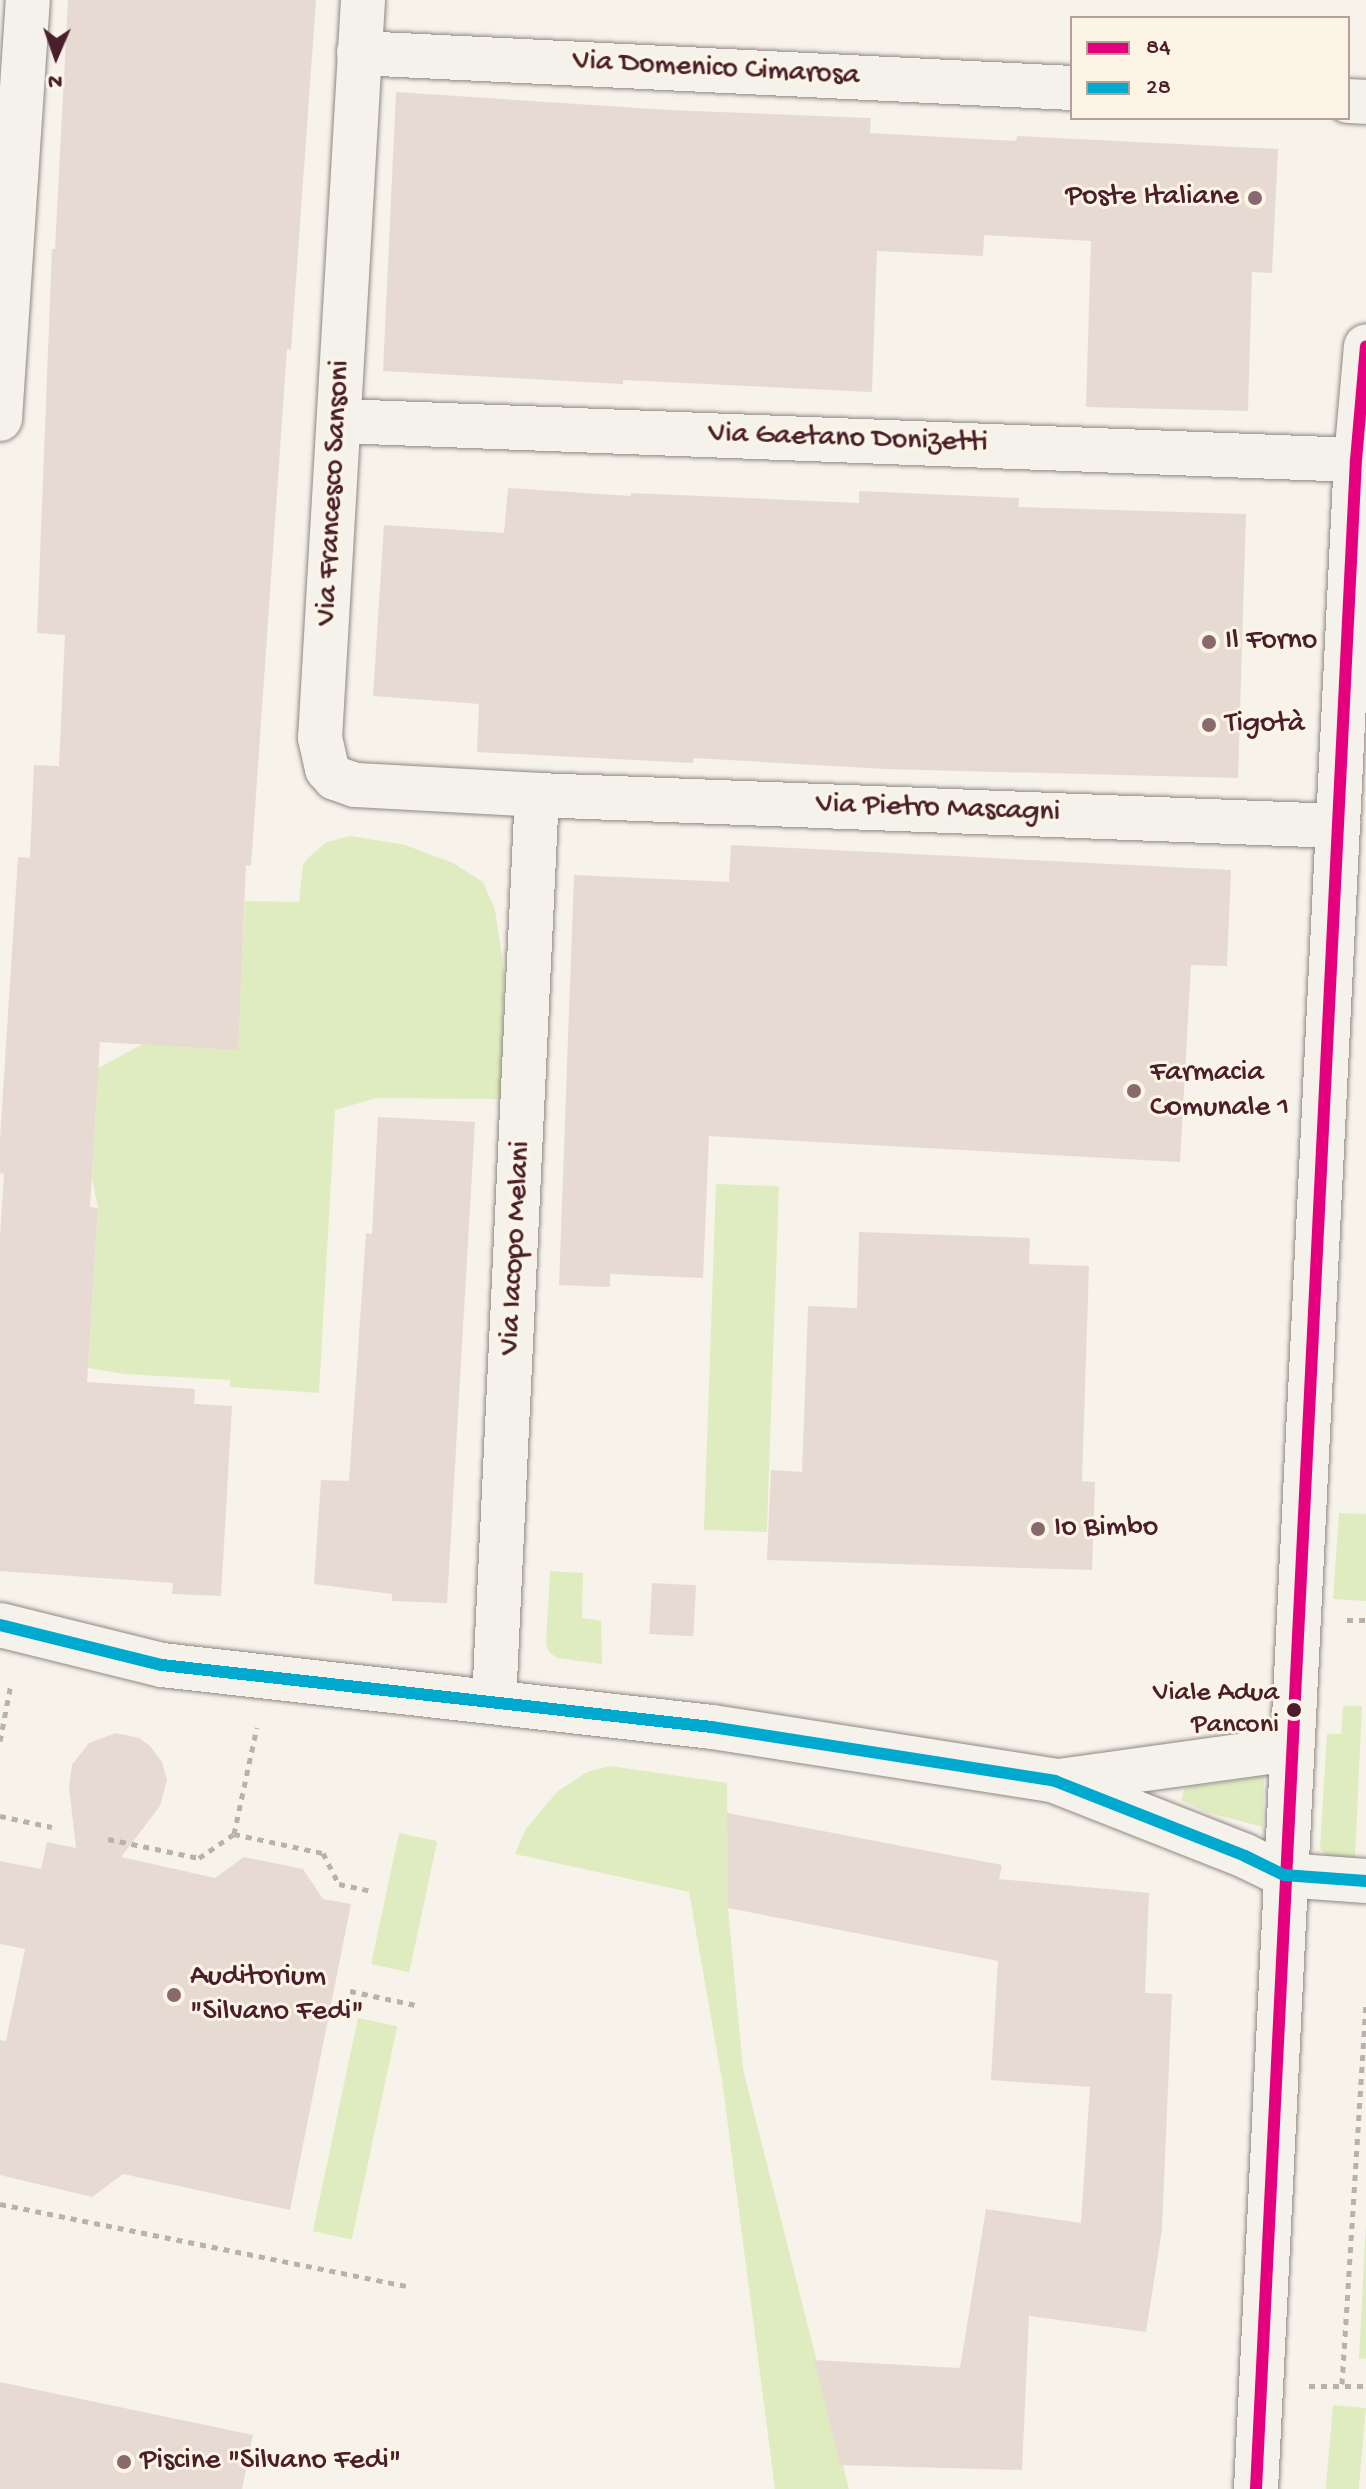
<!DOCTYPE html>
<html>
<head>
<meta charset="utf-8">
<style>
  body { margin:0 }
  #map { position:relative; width:1366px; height:2489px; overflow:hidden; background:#f7f3ea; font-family:"Gochi Hand",sans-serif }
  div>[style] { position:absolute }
  .green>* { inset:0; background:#dfecbf; transform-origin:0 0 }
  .building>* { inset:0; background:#e7dad2; transform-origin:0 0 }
  .path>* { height:5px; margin-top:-2.5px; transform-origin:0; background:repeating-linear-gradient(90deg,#b8b1ae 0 6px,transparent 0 12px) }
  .roads { filter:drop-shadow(0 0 2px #908684) drop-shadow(0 0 2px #908684) }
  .minor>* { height:44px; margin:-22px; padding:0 22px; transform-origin:22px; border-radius:22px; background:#f5f2ec }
  .major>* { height:44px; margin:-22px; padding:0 22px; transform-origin:22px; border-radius:22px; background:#f5f2ec }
  .bus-1>* { height:12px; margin:-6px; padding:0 6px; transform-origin:6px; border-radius:6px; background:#e5007d }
  .bus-2>* { height:12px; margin:-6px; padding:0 6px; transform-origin:6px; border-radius:6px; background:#00a9ce }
  .dots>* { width:22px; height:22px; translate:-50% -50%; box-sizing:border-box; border:4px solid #fcf5e5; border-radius:50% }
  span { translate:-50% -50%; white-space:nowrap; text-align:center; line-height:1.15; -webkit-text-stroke:6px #fcf5e5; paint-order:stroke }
  .bus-label { font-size:28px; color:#4a1f2b }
  .right { translate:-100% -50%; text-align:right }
  .street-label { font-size:30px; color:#4a1f2b }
  .poi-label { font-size:30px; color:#4a1f2b }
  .left { translate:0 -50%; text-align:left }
  .legend { position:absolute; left:1070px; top:16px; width:280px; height:104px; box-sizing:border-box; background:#fcf5e5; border:2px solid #b59f9b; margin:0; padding:10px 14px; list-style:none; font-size:24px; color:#4a1f2b }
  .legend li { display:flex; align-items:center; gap:16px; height:40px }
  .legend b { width:40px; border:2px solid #b59f9b }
  .north { position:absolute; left:16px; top:16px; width:80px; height:80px; -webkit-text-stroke:6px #fcf5e5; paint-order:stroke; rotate:182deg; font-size:22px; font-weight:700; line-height:32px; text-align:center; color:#4a1f2b }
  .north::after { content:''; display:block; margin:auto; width:28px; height:36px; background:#4a1f2b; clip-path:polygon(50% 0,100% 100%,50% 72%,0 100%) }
</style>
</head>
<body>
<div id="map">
  <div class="green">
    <i style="clip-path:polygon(350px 836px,405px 845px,453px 863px,483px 882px,495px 910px,504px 970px,502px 1099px,377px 1098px,335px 1110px,319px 1393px,230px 1387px,230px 1380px,125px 1374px,88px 1368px,98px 1208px,92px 1178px,98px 1068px,143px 1044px,237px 1049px,245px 901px,299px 902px,303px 865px,310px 856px,327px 842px)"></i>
    <i style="left:716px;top:1184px;width:63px;height:346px;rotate:2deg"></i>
    <i style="clip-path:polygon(1339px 1513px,1366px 1514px,1366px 1601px,1333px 1599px)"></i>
    <i style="clip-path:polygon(550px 1571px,583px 1573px,582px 1618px,601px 1621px,602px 1664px,557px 1658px,549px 1652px,546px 1644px)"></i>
    <i style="clip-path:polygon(1343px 1706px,1362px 1706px,1355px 1859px,1327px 1856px,1320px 1848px,1327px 1734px,1341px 1734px)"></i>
    <i style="clip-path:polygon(610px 1766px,727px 1783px,728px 1908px,743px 2069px,849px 2489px,775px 2489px,722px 2080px,689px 1892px,515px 1854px,525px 1830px,557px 1792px,587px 1772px)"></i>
    <i style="clip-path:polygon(1264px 1776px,1263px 1827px,1206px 1812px,1181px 1800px,1185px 1788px)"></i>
    <i style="left:399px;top:1833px;width:39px;height:134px;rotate:12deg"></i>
    <i style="left:358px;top:2018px;width:40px;height:218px;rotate:12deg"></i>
    <i style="clip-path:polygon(1366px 2223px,1366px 2359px,1359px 2358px)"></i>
    <i style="left:1333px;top:2405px;width:33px;height:84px;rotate:5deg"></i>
  </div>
  <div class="building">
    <i style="clip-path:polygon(68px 0,316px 0,291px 350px,287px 349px,251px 866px,246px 865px,238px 1050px,100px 1042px,90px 1207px,98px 1208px,87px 1382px,195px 1389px,194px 1404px,232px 1406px,221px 1596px,172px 1594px,173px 1583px,0 1571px,0 1236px,4px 1174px,0 1173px,0 1139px,18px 857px,30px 858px,34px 765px,59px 766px,65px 635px,37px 633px,52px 249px,55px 249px)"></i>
    <i style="clip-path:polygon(396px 92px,669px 110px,871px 118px,870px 133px,1016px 141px,1017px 136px,1278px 149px,1272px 273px,1252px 272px,1248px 411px,1086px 407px,1091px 241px,984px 235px,983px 256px,877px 251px,872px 392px,623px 380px,623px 384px,383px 371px)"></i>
    <i style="clip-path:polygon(508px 488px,631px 496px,631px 493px,859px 503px,859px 491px,1019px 498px,1018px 507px,1246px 514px,1238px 778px,885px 769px,694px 758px,693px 763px,477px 752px,479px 704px,373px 696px,384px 525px,504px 533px)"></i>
    <i style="clip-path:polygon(731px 845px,1231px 870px,1227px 966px,1191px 965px,1180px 1162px,709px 1136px,703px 1278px,610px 1274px,610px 1287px,559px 1285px,574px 875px,729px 882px)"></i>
    <i style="clip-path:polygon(378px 1117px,475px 1122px,447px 1603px,392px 1601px,392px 1594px,314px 1584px,321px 1480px,349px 1481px,366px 1233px,372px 1234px)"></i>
    <i style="clip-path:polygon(859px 1232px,1030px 1238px,1029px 1264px,1089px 1266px,1082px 1481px,1095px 1482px,1092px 1570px,767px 1560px,771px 1470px,802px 1472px,808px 1306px,857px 1308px)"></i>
    <i style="left:652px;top:1583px;width:44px;height:51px;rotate:3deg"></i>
    <i style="clip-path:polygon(116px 1733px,139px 1738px,150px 1746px,162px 1762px,167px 1780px,160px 1806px,121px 1857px,215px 1878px,244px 1857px,303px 1869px,323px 1899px,351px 1904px,290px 2210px,123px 2174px,92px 2197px,0 2175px,0 2040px,6px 2041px,25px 1949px,0 1944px,0 1861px,41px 1869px,47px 1842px,76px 1848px,69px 1787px,72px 1765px,89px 1743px)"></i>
    <i style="clip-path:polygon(727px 1813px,1002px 1865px,999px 1879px,1149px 1893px,1145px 1993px,1172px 1994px,1162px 2229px,1146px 2332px,1029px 2316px,1022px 2470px,840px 2465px,814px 2360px,960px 2368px,986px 2209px,1081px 2223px,1090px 2087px,991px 2080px,998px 1961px,728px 1908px)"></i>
    <i style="clip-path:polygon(0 2382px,253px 2435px,242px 2489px,0 2489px)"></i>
  </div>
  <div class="path">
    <i style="left:1347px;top:1620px;width:19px"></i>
    <i style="left:0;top:1741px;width:58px;rotate:-79.1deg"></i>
    <i style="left:0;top:1816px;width:53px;rotate:11.9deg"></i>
    <i style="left:234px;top:1834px;width:109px;rotate:-77.9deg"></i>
    <i style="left:108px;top:1839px;width:93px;rotate:11.8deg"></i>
    <i style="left:199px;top:1858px;width:42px;rotate:-34.4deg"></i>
    <i style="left:234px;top:1834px;width:91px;rotate:12.1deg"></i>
    <i style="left:323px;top:1853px;width:35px;rotate:63deg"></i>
    <i style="left:339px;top:1884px;width:33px;rotate:12deg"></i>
    <i style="left:350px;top:1991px;width:67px;rotate:12deg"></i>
    <i style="left:0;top:2204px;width:414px;rotate:11.4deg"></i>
    <i style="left:1342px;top:2384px;width:382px;rotate:-86.4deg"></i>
    <i style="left:1309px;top:2386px;width:57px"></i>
  </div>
  <div class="roads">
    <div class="minor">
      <i style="left:363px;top:0;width:739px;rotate:93.33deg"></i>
      <i style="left:320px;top:738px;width:32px;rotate:77deg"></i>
      <i style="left:327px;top:769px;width:12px;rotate:48deg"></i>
      <i style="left:335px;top:778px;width:21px;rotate:19deg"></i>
      <i style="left:355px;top:785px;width:182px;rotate:3.1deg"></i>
      <i style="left:537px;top:795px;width:802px;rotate:2.22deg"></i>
      <i style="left:359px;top:53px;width:714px;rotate:2.81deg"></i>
      <i style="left:1348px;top:101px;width:18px;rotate:3deg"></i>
      <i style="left:0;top:419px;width:420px;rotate:-86.2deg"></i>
      <i style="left:340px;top:421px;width:1017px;rotate:2.2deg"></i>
      <i style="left:0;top:1625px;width:167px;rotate:13.9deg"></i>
      <i style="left:162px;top:1665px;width:553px;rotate:6.43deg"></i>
      <i style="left:712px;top:1727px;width:347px;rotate:8.9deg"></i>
      <i style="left:1055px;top:1781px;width:204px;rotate:21.5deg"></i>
      <i style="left:1245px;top:1856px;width:43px;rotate:26deg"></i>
      <i style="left:1284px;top:1875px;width:82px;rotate:4.2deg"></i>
      <i style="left:494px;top:1702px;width:908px;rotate:-87.29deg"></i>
      <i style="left:1059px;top:1781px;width:234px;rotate:-7.9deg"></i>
    </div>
    <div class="major">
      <i style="left:1256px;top:2489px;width:2031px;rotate:-87.18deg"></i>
      <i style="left:1356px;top:460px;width:114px;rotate:-85deg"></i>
    </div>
  </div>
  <div class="bus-1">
    <i style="left:1256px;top:2489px;width:2031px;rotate:-87.18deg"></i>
    <i style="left:1356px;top:460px;width:114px;rotate:-85deg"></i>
  </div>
  <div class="bus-2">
    <i style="left:0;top:1625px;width:167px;rotate:13.9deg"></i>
    <i style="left:162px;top:1665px;width:553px;rotate:6.43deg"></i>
    <i style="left:712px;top:1727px;width:347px;rotate:8.9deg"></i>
    <i style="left:1055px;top:1781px;width:204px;rotate:21.5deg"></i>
    <i style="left:1245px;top:1856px;width:43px;rotate:26deg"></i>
    <i style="left:1284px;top:1875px;width:82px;rotate:4.2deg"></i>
  </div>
  <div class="dots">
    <i style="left:1255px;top:198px;background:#87696e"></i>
    <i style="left:1209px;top:642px;background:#87696e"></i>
    <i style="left:1209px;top:725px;background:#87696e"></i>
    <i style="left:1134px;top:1091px;background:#87696e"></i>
    <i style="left:1038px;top:1529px;background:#87696e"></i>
    <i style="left:1294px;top:1710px;background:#4a1f2b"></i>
    <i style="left:174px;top:1995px;background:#87696e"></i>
    <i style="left:124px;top:2462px;background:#87696e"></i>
  </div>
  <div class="bus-label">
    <span class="right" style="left:1279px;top:1710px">Viale Adua<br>Panconi</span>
  </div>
  <div class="street-label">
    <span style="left:716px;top:70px;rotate:3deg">Via Domenico Cimarosa</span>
    <span style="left:848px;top:440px;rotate:2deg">Via Gaetano Donizetti</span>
    <span style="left:335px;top:493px;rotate:-87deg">Via Francesco Sansoni</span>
    <span style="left:938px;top:810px;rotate:2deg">Via Pietro Mascagni</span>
    <span style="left:517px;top:1248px;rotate:-87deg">Via Iacopo Melani</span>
  </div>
  <div class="poi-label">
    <span class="right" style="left:1239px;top:198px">Poste Italiane</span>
    <span class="left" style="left:1225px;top:642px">Il Forno</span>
    <span class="left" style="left:1225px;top:725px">Tigotà</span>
    <span class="left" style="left:1150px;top:1091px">Farmacia<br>Comunale 1</span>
    <span class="left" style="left:1054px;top:1529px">Io Bimbo</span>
    <span class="left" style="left:190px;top:1995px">Auditorium<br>"Silvano Fedi"</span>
    <span class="left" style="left:140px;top:2462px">Piscine "Silvano Fedi"</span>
  </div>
  <ul class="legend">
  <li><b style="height:10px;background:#e5007d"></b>84</li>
  <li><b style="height:10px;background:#00a9ce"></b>28</li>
  </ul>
  <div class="north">N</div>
</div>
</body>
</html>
